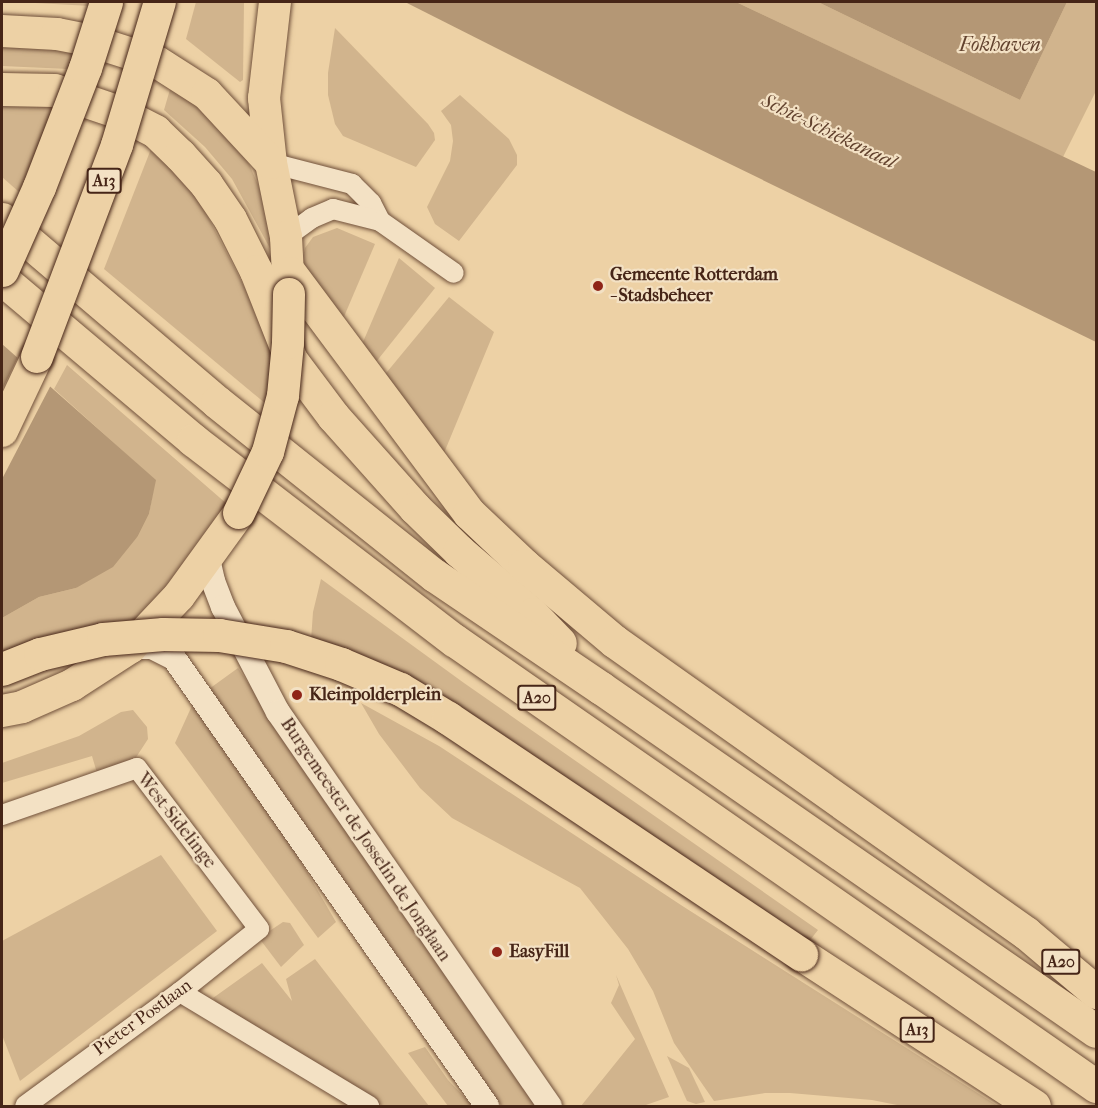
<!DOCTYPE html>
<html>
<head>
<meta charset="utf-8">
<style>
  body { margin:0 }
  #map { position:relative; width:1098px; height:1108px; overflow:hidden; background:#edd1a5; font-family:"IM FELL French Canon",serif }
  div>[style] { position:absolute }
  .green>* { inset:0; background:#d1b48d }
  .water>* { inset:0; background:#b49775 }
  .pier>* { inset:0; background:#edd1a5 }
  .roads { filter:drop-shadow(0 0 2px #70503a) drop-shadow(0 0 2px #70503a) }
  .minor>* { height:20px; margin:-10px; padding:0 10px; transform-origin:10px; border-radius:10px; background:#f3e1c4 }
  .tertiary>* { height:24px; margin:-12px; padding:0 12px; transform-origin:12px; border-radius:12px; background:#f3e1c4 }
  .primary>* { height:32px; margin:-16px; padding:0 16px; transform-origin:16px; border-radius:16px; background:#edd1a5 }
  .motorway>* { height:33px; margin:-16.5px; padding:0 16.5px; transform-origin:16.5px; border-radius:16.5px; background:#edd1a5 }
  .bridges { filter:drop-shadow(0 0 2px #462517) drop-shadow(0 0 2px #462517) }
  .primary-bridge>* { height:32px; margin:-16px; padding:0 16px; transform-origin:16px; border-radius:16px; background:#edd1a5 }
  .motorway-bridge>* { height:33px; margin:-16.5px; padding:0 16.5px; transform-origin:16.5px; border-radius:16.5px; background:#edd1a5 }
  .dots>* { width:16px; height:16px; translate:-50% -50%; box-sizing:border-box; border:3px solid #f3e1c4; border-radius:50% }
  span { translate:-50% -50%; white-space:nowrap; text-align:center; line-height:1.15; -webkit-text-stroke:4.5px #f3e1c4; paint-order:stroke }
  .shield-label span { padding:2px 4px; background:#f3e1c4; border:2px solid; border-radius:4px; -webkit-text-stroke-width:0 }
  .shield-label { font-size:16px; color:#462517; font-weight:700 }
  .poi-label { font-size:18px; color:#462517; font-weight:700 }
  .left { translate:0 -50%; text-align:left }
  .street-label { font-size:18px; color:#462517 }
  .water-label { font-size:20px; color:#62422e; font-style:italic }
  .frame { position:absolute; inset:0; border:3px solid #462517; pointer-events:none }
</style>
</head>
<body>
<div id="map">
  <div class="green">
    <i style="clip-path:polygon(17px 2px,92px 2px,91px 6px)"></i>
    <i style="clip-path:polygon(196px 2px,244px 2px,243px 80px,240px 82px,186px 39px)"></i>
    <i style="clip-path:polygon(736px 2px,818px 2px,1020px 100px,1067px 2px,1096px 2px,1096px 91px,1063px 157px)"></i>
    <i style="clip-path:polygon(335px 28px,428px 124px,434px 133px,435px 140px,416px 167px,343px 136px,335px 124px,328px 95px,328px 73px)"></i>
    <i style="clip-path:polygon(24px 45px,74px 52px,68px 69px,2px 66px,2px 46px)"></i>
    <i style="clip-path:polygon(173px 79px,230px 134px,249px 164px,263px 196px,277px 261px,232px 179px,205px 147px,164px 110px)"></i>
    <i style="clip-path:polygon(460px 95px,509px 139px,517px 155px,517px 165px,459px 241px,435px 224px,427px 207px,450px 161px,453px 141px,451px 125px,441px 111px)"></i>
    <i style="clip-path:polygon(2px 103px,54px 107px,19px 192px,2px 177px)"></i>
    <i style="clip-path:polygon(151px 149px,193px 188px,277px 350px,266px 404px,104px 269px)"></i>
    <i style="clip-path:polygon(337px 228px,375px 244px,340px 326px,302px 261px,305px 248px,313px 237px)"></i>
    <i style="clip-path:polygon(399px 258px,435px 288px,372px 367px,360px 349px)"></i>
    <i style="clip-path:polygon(449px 297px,494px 332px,444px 453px,382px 378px)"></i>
    <i style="clip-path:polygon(67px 365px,227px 504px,223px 518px,143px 615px,129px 624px,2px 656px,2px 618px,39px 597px,76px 588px,138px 536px,149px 514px,155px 480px,54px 389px)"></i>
    <i style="clip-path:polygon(321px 579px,464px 683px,818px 930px,807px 944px,311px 640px,313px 612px)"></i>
    <i style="clip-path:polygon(238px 668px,528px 1095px,538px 1106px,502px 1106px,209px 689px)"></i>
    <i style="clip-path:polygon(195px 699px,269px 807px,336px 922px,318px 938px,175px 743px)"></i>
    <i style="clip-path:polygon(361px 703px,439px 746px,684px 907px,998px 1106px,902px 1106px,872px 1100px,790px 1093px,765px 1093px,714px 1101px,674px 1043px,653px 991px,628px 949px,580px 888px,452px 818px,420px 788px,379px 734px)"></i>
    <i style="clip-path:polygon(133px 710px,147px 727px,148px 739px,135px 759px,97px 773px,92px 756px,2px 783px,2px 763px,79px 736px,121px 712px)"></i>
    <i style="clip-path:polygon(161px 855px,217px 931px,20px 1081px,2px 1035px,2px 941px)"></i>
    <i style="clip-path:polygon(283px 922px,290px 923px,304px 945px,281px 967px,259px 938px)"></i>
    <i style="clip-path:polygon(315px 959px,429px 1106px,383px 1106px,220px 1007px,213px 998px,262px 963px,292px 1001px,286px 979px)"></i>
    <i style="clip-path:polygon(616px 975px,669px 1097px,643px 1106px,581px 1106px,635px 1039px,611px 1003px,619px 985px)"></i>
    <i style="clip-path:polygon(425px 1047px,448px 1080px,473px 1106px,448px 1106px,408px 1053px)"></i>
    <i style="clip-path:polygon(667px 1056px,689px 1068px,705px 1102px,696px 1104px,687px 1101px)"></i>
  </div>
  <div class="water">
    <i style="clip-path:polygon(405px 2px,736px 2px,1096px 172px,1096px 342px,627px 114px)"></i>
    <i style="clip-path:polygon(818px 2px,1067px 2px,1020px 100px)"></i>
    <i style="clip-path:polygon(2px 344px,156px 480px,149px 514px,138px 536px,113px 567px,76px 588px,39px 597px,2px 618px)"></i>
  </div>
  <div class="pier">
    <i style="clip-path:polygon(19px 355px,52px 383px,2px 479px,2px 390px)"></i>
  </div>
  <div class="roads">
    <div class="minor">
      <i style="left:271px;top:163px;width:84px;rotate:14.5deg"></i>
      <i style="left:352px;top:184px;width:27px;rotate:45deg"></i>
      <i style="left:371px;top:203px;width:20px;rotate:63deg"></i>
      <i style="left:286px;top:237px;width:32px;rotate:-36deg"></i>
      <i style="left:312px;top:218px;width:23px;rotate:-23deg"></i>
      <i style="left:333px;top:209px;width:49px;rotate:14.3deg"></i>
      <i style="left:380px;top:221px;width:90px;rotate:35.1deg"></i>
      <i style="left:2px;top:815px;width:143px;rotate:-19.2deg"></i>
      <i style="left:137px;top:768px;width:202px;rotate:52.8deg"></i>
      <i style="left:259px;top:929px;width:101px;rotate:141.4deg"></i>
      <i style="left:180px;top:992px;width:192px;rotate:143.7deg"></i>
      <i style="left:180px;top:992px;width:221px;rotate:31.1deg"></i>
    </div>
    <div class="tertiary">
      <i style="left:208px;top:559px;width:23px;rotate:77deg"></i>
      <i style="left:213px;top:581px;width:28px;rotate:69deg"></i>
      <i style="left:223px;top:607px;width:119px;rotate:62.4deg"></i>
      <i style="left:278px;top:712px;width:479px;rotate:55.4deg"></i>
      <i style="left:131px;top:647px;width:21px"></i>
      <i style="left:152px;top:647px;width:25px;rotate:27deg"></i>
      <i style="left:174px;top:658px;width:547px;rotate:55.06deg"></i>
    </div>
    <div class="primary">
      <i style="left:275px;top:2px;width:97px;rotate:96.5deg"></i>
      <i style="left:264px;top:98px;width:65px;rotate:83.9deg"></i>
      <i style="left:271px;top:163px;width:76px;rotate:78.5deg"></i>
      <i style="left:286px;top:237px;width:57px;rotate:87deg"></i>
      <i style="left:2px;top:31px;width:55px;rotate:3.1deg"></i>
      <i style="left:57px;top:34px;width:32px;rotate:11deg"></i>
      <i style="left:88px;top:40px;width:72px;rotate:17.7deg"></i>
      <i style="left:157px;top:62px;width:59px;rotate:32.6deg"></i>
      <i style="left:207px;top:94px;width:94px;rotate:47.2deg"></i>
      <i style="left:2px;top:431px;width:82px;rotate:-64.7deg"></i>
      <i style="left:2px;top:711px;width:20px;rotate:-11deg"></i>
      <i style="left:22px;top:707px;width:55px;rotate:-23.7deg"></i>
      <i style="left:72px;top:685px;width:70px;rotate:-32.8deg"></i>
      <i style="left:131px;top:647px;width:70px;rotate:-46.7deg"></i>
      <i style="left:179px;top:596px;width:102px;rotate:-54.1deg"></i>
    </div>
    <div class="motorway">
      <i style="left:2px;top:89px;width:52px;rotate:1.1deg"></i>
      <i style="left:54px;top:90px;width:65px;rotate:18.7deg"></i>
      <i style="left:116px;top:111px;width:44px;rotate:27.1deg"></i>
      <i style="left:155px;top:131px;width:35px;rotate:44deg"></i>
      <i style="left:180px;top:155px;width:39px;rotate:48deg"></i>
      <i style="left:206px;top:184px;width:42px;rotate:55.6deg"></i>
      <i style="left:230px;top:219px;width:58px;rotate:63.4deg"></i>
      <i style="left:256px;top:271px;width:96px;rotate:68.5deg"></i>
      <i style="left:291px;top:360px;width:70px;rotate:53.1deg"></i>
      <i style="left:333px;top:416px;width:123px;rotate:48.3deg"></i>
      <i style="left:415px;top:508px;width:62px;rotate:44.3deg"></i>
      <i style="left:459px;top:551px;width:96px;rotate:40.8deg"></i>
      <i style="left:532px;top:614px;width:40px;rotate:46deg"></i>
      <i style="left:2px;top:219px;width:282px;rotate:40.4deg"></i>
      <i style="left:217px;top:402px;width:278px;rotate:38.6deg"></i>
      <i style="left:434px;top:575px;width:202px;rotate:34.1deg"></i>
      <i style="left:601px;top:688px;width:602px;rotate:34.72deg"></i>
      <i style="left:290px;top:273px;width:299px;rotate:53.3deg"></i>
      <i style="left:469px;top:513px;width:76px;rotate:43.4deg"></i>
      <i style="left:524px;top:565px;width:118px;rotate:40.2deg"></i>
      <i style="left:614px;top:641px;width:505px;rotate:35.33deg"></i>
      <i style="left:1026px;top:933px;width:92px;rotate:40.1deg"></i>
      <i style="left:2px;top:279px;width:250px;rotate:40.1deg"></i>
      <i style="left:193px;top:440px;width:329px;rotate:37.5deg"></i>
      <i style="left:454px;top:640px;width:782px;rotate:34.79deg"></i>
      <i style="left:801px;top:954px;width:278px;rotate:33.1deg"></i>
    </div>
  </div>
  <div class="bridges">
    <div class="primary-bridge">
      <i style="left:37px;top:357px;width:227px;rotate:-69.3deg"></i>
      <i style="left:117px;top:145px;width:149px;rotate:-73.3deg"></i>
      <i style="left:239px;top:513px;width:68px;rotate:-64.6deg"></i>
      <i style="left:268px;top:452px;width:58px;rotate:-75deg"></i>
      <i style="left:283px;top:396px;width:53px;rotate:-84.6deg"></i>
      <i style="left:288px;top:343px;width:49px;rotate:-88.8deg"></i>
    </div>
    <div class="motorway-bridge">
      <i style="left:2px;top:270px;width:91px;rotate:-66deg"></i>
      <i style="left:39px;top:187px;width:128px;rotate:-68.9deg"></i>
      <i style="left:85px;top:68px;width:69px;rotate:-72.3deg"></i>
      <i style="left:2px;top:669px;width:41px;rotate:-21.5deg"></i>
      <i style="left:40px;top:654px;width:65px;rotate:-13.4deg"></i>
      <i style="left:103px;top:639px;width:60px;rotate:-4.8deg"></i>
      <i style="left:163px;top:634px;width:56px;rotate:1deg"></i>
      <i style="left:219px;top:635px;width:68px;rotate:9.3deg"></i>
      <i style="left:286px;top:646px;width:58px;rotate:18.1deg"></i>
      <i style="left:341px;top:664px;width:64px;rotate:23deg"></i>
      <i style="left:400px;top:689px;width:56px;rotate:31.1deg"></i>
      <i style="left:448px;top:718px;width:425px;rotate:33.8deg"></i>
    </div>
  </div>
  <div class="dots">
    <i style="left:598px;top:286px;background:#8f2418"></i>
    <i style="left:297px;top:695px;background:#8f2418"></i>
    <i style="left:497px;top:952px;background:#8f2418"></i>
  </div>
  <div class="shield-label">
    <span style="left:104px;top:181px">A13</span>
    <span style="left:537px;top:698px">A20</span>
    <span style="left:1061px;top:962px">A20</span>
    <span style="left:917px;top:1030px">A13</span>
  </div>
  <div class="poi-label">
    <span class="left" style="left:610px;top:286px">Gemeente Rotterdam<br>- Stadsbeheer</span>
    <span class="left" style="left:309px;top:695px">Kleinpolderplein</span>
    <span class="left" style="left:509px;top:952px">EasyFill</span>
  </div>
  <div class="street-label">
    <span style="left:176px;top:821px;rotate:52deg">West-Sidelinge</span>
    <span style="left:365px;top:840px;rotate:56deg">Burgemeester de Josselin de Jonglaan</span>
    <span style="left:143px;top:1018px;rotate:-36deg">Pieter Postlaan</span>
  </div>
  <div class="water-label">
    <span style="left:1000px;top:44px">Fokhaven</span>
    <span style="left:829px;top:131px;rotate:26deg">Schie-Schiekanaal</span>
  </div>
  <div class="frame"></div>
</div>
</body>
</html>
